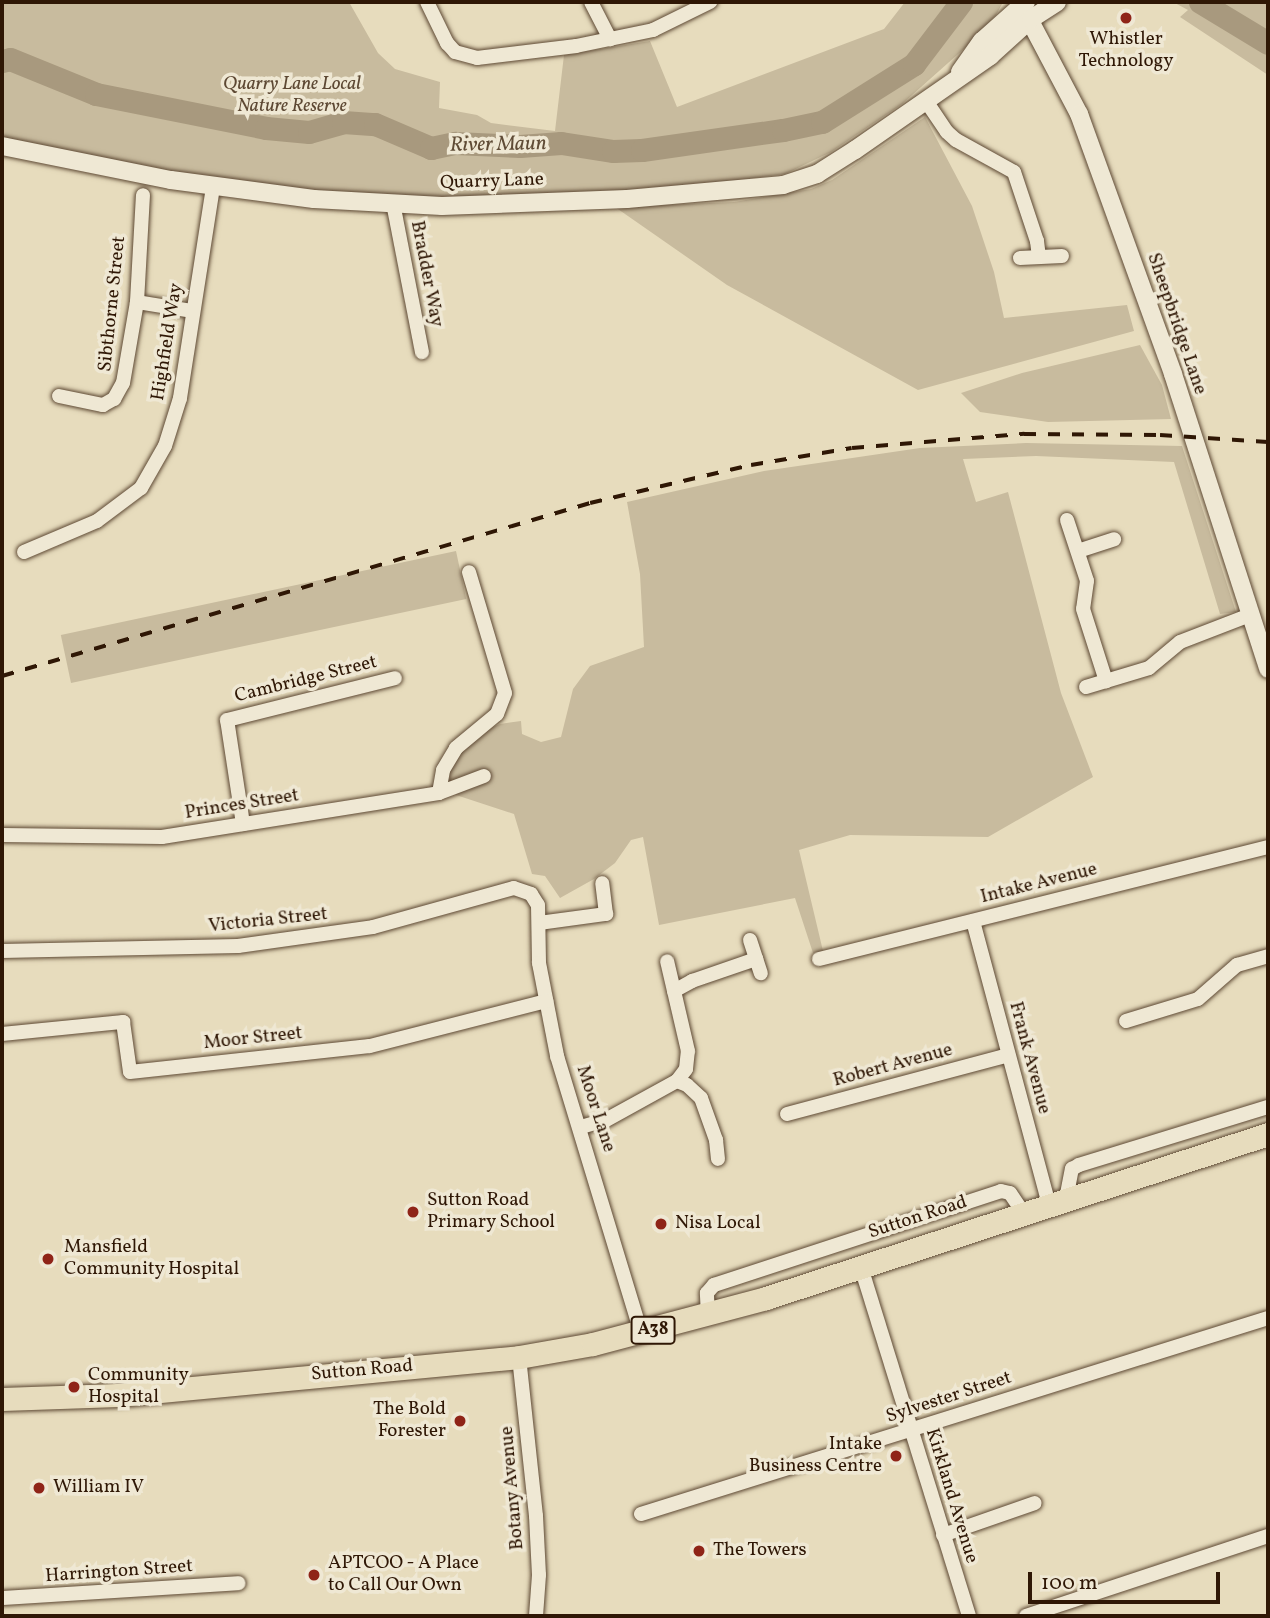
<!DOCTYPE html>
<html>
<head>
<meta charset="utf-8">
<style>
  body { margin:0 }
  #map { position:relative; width:1270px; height:1618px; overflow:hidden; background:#e7dcbd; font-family:Vollkorn,serif }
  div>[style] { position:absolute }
  .green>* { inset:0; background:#c8bb9e; transform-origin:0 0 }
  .river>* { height:23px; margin:-11.5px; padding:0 11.5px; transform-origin:11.5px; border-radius:11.5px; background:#a8997e }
  .roads { filter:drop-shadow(0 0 2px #5d4833) drop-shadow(0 0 2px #5d4833) }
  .minor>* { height:14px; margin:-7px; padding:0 7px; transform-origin:7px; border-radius:7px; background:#efe8d4 }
  .tertiary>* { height:18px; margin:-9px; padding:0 9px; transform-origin:9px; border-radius:9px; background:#efe8d4 }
  .trunk>* { height:23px; margin:-11.5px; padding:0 11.5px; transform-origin:11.5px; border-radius:11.5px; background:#e7dcbd }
  .rail>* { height:3.5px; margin-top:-1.75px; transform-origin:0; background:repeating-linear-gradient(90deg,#2f1705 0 12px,transparent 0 24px) }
  .dots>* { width:19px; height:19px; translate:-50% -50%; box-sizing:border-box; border:4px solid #efe8d4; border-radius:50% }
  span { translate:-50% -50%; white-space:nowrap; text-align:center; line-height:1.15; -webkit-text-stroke:7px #efe8d4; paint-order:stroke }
  .shield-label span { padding:2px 5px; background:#efe8d4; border:2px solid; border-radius:5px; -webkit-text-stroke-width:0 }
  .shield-label { font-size:18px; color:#2f1705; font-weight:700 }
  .poi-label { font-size:19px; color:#2f1705 }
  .left { translate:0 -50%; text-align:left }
  .right { translate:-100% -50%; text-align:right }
  .park-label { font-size:19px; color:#5d4833; font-style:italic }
  .street-label { font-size:19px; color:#2f1705 }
  .water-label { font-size:21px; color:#5f4b35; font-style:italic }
  .frame { position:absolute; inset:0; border:4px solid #2f1705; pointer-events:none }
  .scale { position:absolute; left:1028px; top:1572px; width:192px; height:32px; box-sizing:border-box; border:4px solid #2f1705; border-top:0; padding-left:9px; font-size:21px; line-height:24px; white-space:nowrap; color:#2f1705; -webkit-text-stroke:5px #efe8d4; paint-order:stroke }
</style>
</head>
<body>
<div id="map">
  <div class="green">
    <i style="clip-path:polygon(2px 2px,349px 2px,378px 53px,395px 69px,440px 82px,439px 108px,477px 115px,491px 123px,555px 131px,564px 55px,650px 41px,677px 107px,884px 29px,905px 2px,1002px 4px,996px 15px,966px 47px,902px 104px,831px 152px,785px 174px,674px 189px,514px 199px,390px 198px,221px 182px,2px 138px)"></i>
    <i style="clip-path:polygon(1173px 2px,1268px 2px,1268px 75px,1180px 17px,1188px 10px)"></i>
    <i style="clip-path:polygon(925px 117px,972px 206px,994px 272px,1004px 318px,1127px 305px,1134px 331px,918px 390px,727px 285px,615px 207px,734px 202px,811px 189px,832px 180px)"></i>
    <i style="clip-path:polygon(1140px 345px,1162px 385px,1171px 419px,1048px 422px,980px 412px,961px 393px,1022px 373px)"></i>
    <i style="clip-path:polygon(1026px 443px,1182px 446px,1236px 612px,1220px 614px,1174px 462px,1036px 456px,963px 459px,976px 502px,1008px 492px,1061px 693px,1093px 777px,988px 837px,850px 835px,799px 850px,823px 951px,813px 953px,795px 898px,659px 925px,643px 837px,631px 840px,615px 863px,594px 879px,560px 898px,545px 876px,532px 874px,514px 814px,456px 795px,450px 783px,450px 768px,460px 751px,479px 733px,500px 724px,521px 721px,522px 734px,541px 742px,561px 737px,573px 689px,590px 666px,644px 647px,640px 574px,627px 502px,764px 471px,920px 448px)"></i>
    <i style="left:456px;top:551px;width:49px;height:404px;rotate:78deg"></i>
  </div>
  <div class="river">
    <i style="left:1200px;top:2px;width:79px;rotate:31.1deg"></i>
    <i style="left:2px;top:61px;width:8px;rotate:-14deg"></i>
    <i style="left:10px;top:59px;width:93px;rotate:22.1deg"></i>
    <i style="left:96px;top:94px;width:173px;rotate:11.3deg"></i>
    <i style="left:266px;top:128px;width:43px;rotate:5.3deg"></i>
    <i style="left:309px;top:132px;width:35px;rotate:-16deg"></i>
    <i style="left:343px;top:122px;width:32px;rotate:4deg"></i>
    <i style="left:375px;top:124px;width:61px;rotate:23.2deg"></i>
    <i style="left:431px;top:148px;width:25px;rotate:-12deg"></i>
    <i style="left:455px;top:143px;width:65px;rotate:2.6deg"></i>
    <i style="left:520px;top:146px;width:41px;rotate:-4.2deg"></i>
    <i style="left:561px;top:143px;width:53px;rotate:8.7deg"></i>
    <i style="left:613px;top:151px;width:29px;rotate:-2deg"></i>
    <i style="left:642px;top:150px;width:142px;rotate:-8.1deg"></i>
    <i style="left:783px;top:130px;width:40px;rotate:-12deg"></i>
    <i style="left:822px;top:122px;width:109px;rotate:-32.2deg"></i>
    <i style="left:914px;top:64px;width:78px;rotate:-52.8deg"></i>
  </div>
  <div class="roads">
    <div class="minor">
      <i style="left:427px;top:2px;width:46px;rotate:64deg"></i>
      <i style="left:447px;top:43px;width:12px;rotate:48deg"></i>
      <i style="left:455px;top:52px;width:23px;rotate:15deg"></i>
      <i style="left:477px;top:58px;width:100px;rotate:-6.9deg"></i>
      <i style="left:576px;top:46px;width:79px;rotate:-11.7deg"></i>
      <i style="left:653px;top:30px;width:64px;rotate:-26.2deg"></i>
      <i style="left:591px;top:2px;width:42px;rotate:62.8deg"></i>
      <i style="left:926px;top:101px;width:37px;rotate:56deg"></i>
      <i style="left:947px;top:132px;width:12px;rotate:42deg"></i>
      <i style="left:956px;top:140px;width:66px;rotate:28.9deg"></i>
      <i style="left:1014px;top:172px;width:73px;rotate:71.6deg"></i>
      <i style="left:1037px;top:241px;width:16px;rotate:83deg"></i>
      <i style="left:393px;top:203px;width:152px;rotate:79deg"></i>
      <i style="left:1020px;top:258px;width:42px;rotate:-2.7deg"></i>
      <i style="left:137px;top:302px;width:56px;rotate:9.3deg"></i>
      <i style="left:59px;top:396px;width:45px;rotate:11.6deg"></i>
      <i style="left:103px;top:405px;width:13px;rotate:-29deg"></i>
      <i style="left:114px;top:399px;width:18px;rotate:-61deg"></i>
      <i style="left:123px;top:383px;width:82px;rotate:-80.2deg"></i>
      <i style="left:137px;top:302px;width:107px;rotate:-86.8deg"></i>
      <i style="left:1067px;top:520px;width:64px;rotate:71.8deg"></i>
      <i style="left:1087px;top:581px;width:28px;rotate:98deg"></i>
      <i style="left:1083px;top:609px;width:76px;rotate:72.3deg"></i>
      <i style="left:1078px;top:551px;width:38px;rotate:-18deg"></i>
      <i style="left:24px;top:552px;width:79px;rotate:-23deg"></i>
      <i style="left:97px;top:521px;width:55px;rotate:-36.9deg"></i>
      <i style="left:141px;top:488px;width:48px;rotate:-60.3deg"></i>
      <i style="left:165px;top:446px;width:50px;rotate:-72.6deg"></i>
      <i style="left:180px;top:398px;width:214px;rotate:-81.1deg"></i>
      <i style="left:1086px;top:687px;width:66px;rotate:-16.8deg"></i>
      <i style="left:1149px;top:668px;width:40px;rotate:-40deg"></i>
      <i style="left:1180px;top:642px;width:75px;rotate:-21.1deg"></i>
      <i style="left:439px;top:793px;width:23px;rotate:-80deg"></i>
      <i style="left:443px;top:770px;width:26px;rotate:-59deg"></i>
      <i style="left:456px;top:748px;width:53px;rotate:-39.7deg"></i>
      <i style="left:497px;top:714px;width:22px;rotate:-69deg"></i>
      <i style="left:505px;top:693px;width:126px;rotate:-106.6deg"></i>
      <i style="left:243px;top:824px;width:105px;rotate:-98.7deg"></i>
      <i style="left:227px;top:720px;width:173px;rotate:-14deg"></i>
      <i style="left:2px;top:835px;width:160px;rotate:0.7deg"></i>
      <i style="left:162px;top:837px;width:280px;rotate:-9deg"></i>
      <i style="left:439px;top:793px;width:48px;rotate:-20.7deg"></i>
      <i style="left:973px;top:921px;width:294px;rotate:75deg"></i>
      <i style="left:539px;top:923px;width:68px;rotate:-7.7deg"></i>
      <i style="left:606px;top:914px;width:31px;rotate:-97deg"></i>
      <i style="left:750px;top:940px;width:35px;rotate:72deg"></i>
      <i style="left:2px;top:951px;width:236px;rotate:-1.2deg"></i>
      <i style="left:238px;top:946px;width:136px;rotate:-8deg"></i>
      <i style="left:373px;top:927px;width:146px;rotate:-15.5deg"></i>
      <i style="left:514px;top:888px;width:18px;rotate:19deg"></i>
      <i style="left:531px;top:894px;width:13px;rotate:58deg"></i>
      <i style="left:538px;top:905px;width:58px;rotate:89deg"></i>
      <i style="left:539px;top:963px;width:95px;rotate:79deg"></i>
      <i style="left:557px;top:1056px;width:289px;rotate:73.1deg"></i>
      <i style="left:819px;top:959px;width:463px;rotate:-14deg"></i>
      <i style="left:674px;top:991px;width:21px;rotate:-29deg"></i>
      <i style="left:692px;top:981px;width:68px;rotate:-19deg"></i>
      <i style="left:1126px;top:1021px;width:75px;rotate:-17deg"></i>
      <i style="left:1198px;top:999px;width:52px;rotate:-41.1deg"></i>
      <i style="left:1237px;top:965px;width:32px;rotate:-16deg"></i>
      <i style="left:2px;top:1034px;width:122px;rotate:-5.7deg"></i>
      <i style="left:123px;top:1022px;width:50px;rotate:82deg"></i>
      <i style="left:130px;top:1072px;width:241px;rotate:-6.2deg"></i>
      <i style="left:370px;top:1046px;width:182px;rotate:-14.3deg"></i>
      <i style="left:677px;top:1081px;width:11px;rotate:22deg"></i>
      <i style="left:687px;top:1085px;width:19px;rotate:43deg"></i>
      <i style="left:701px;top:1098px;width:45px;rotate:70.3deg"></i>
      <i style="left:716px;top:1140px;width:19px;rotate:84deg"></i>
      <i style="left:787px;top:1114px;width:229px;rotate:-14.9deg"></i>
      <i style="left:581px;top:1127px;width:26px;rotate:-16deg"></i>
      <i style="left:606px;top:1120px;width:81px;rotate:-28.8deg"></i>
      <i style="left:677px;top:1081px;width:15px;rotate:-53deg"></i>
      <i style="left:686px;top:1069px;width:18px;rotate:-84deg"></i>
      <i style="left:688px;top:1051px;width:92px;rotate:-103.1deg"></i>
      <i style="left:1066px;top:1199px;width:31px;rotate:-79deg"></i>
      <i style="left:1072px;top:1169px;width:8px;rotate:-30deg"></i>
      <i style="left:1079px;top:1165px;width:198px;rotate:-17.1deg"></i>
      <i style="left:861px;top:1267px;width:365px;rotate:72.8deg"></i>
      <i style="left:708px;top:1315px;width:22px;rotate:-93deg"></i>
      <i style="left:707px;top:1293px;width:11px;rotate:-49deg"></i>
      <i style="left:714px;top:1285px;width:302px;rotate:-18.1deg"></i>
      <i style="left:1001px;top:1191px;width:9px;rotate:13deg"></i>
      <i style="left:1010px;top:1193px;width:23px;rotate:56deg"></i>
      <i style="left:519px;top:1357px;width:160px;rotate:83.9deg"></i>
      <i style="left:536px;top:1516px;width:59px;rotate:87.1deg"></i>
      <i style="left:539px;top:1575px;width:41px;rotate:94.2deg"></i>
      <i style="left:641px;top:1514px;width:657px;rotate:-17.36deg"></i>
      <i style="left:943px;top:1535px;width:97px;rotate:-19.2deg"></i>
      <i style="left:2px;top:1598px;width:237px;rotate:-3.6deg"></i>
      <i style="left:1026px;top:1616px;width:255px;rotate:-18.3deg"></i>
    </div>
    <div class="tertiary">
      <i style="left:1020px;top:2px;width:127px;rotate:62.2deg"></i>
      <i style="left:1079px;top:114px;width:276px;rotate:70.1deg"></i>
      <i style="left:1173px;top:374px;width:310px;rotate:72.1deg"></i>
      <i style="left:960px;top:72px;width:38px;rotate:-55deg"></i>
      <i style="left:982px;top:41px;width:59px;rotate:-41.6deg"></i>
      <i style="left:2px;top:146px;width:172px;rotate:11.4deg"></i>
      <i style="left:171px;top:180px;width:144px;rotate:7.6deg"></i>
      <i style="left:314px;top:199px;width:128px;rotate:3.1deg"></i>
      <i style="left:442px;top:206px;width:185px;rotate:-2.2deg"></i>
      <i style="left:627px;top:199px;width:157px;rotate:-5.1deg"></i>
      <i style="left:783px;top:185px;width:36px;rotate:-18deg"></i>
      <i style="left:817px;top:174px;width:45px;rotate:-32.3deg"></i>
      <i style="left:855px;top:150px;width:165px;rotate:-34.8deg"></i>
      <i style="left:990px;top:56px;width:55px;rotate:-42.1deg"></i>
      <i style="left:1031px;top:19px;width:31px;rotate:-33deg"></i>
    </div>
    <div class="trunk">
      <i style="left:2px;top:1399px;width:116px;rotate:-2deg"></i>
      <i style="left:118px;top:1395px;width:403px;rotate:-5.4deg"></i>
      <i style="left:519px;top:1357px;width:75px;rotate:-10deg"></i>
      <i style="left:593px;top:1344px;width:179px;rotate:-14.9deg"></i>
      <i style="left:766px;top:1298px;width:528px;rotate:-18.09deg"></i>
    </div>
  </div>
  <div class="rail">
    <i style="left:2px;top:676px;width:613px;rotate:-16.39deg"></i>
    <i style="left:590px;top:503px;width:165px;rotate:-13.3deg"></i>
    <i style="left:751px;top:465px;width:102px;rotate:-9.6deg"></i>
    <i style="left:852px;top:448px;width:173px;rotate:-4.7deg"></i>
    <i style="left:1024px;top:434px;width:136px;rotate:0.4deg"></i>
    <i style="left:1160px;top:435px;width:108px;rotate:3.7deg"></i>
  </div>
  <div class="dots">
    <i style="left:1126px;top:18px;background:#8f2418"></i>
    <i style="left:413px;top:1212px;background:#8f2418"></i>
    <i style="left:661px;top:1224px;background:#8f2418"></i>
    <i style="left:48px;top:1259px;background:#8f2418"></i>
    <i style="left:74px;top:1387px;background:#8f2418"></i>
    <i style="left:460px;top:1421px;background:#8f2418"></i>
    <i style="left:896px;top:1456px;background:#8f2418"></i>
    <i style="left:39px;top:1488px;background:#8f2418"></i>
    <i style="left:699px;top:1551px;background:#8f2418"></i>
    <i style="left:314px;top:1575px;background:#8f2418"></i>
  </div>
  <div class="shield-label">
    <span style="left:653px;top:1330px">A38</span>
  </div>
  <div class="poi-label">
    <span style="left:1126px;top:51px">Whistler<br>Technology</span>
    <span class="left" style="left:427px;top:1212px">Sutton Road<br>Primary School</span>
    <span class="left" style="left:675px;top:1224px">Nisa Local</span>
    <span class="left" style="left:64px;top:1259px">Mansfield<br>Community Hospital</span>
    <span class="left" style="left:88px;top:1387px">Community<br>Hospital</span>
    <span class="right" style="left:446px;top:1421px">The Bold<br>Forester</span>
    <span class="right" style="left:882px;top:1456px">Intake<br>Business Centre</span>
    <span class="left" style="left:53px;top:1488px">William IV</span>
    <span class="left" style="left:713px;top:1551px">The Towers</span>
    <span class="left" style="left:328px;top:1575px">APTCOO - A Place<br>to Call Our Own</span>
  </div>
  <div class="park-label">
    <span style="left:292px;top:96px">Quarry Lane Local<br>Nature Reserve</span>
  </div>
  <div class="street-label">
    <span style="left:492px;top:182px;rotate:-2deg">Quarry Lane</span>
    <span style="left:426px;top:274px;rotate:79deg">Bradder Way</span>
    <span style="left:113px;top:304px;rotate:-84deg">Sibthorne Street</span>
    <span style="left:1176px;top:324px;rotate:71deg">Sheepbridge Lane</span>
    <span style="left:168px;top:342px;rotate:-81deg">Highfield Way</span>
    <span style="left:306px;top:680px;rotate:-14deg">Cambridge Street</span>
    <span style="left:242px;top:805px;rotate:-9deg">Princes Street</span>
    <span style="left:1039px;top:884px;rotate:-14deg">Intake Avenue</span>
    <span style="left:268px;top:921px;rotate:-6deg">Victoria Street</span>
    <span style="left:253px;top:1039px;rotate:-6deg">Moor Street</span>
    <span style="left:1029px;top:1058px;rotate:75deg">Frank Avenue</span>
    <span style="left:893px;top:1066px;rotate:-15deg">Robert Avenue</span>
    <span style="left:595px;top:1109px;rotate:72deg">Moor Lane</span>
    <span style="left:918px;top:1218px;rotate:-18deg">Sutton Road</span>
    <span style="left:362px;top:1371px;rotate:-5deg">Sutton Road</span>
    <span style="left:949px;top:1398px;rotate:-18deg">Sylvester Street</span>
    <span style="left:513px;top:1488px;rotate:-95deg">Botany Avenue</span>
    <span style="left:951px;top:1496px;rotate:73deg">Kirkland Avenue</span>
    <span style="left:119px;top:1572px;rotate:-4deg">Harrington Street</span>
  </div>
  <div class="water-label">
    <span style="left:498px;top:145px;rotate:-1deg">River Maun</span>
  </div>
  <div class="frame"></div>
  <div class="scale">100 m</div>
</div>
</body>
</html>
